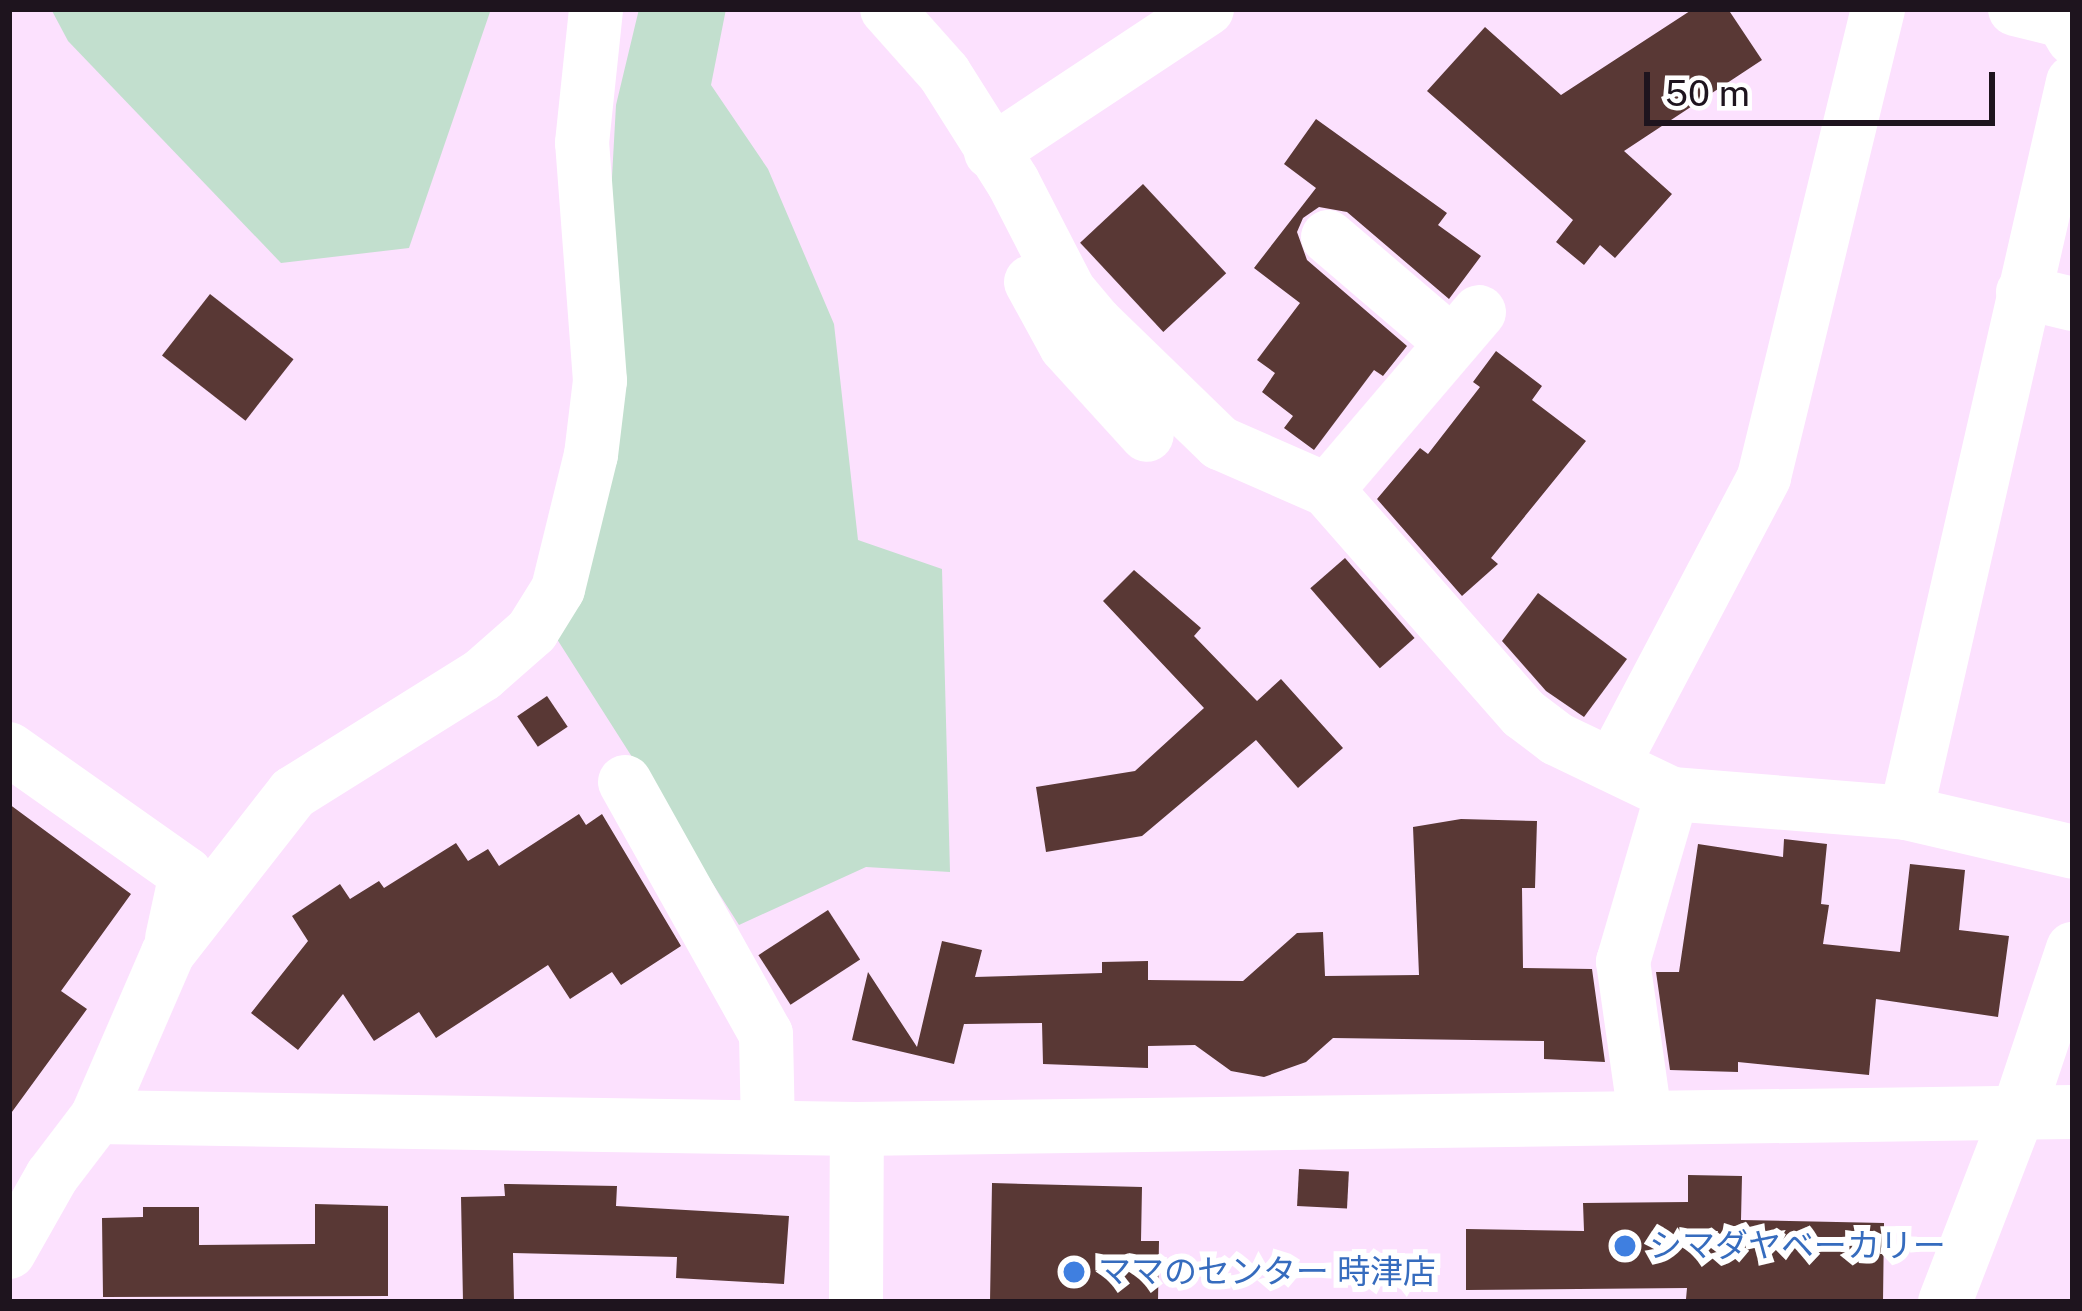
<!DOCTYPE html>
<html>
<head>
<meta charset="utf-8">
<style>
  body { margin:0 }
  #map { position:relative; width:2082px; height:1311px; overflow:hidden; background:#fce1fe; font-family:"Public Sans","Noto Sans JP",sans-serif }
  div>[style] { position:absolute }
  .green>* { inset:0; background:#c2dfce }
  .building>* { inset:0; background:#593835; transform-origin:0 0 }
  .minor>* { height:54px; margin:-27px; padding:0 27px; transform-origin:27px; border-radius:27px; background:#fff }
  .dots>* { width:33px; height:33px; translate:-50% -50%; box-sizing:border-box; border:6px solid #fff; border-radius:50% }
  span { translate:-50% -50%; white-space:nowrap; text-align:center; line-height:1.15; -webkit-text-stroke:12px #fff; paint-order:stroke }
  .shop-label { font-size:33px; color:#366cbe }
  .left { translate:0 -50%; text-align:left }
  .frame { position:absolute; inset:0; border:12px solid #1e141e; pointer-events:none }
  .scale { position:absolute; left:1644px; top:72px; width:351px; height:54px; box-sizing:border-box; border:6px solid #1e141e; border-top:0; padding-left:15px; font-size:36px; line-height:42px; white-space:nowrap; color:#1e141e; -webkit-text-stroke:9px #fff; paint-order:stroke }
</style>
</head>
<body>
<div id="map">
  <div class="green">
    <i style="clip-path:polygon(51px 9px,491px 9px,409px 248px,281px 263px,68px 41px)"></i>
    <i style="clip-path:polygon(639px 9px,726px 9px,711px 85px,768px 169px,834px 324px,858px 540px,942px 569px,950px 872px,866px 867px,739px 925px,555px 636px,609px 231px,616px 105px)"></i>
  </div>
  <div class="building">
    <i style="clip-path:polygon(1693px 9px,1728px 9px,1762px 60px,1624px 151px,1672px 194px,1615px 258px,1600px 245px,1584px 265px,1556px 242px,1573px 220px,1427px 91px,1485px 27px,1561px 95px)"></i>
    <i style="clip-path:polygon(1316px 119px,1447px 213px,1438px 225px,1481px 256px,1449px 299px,1347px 212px,1319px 207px,1303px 218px,1297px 232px,1307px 260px,1407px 346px,1383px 376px,1374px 370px,1314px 450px,1284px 428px,1293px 416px,1262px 392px,1275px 373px,1257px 360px,1300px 303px,1254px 268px,1316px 188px,1284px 164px)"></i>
    <i style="left:1143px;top:184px;width:122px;height:86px;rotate:47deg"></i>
    <i style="left:210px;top:294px;width:106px;height:78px;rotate:38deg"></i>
    <i style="clip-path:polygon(1496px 351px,1542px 386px,1532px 400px,1586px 441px,1491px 558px,1498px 564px,1462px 596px,1377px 499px,1420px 448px,1428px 454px,1480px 387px,1473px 382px)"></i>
    <i style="left:1345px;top:558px;width:106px;height:46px;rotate:49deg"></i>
    <i style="clip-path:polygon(1134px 570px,1201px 628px,1194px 636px,1257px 701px,1281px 679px,1343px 748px,1298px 788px,1256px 740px,1142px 836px,1046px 852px,1036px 787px,1135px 771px,1204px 708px,1103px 601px)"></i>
    <i style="clip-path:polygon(1538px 593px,1627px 659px,1584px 717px,1546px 691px,1502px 641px)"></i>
    <i style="left:547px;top:696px;width:37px;height:36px;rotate:56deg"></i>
    <i style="clip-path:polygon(9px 804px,131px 894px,61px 991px,87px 1009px,9px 1116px)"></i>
    <i style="clip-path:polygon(579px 814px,586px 825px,602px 814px,681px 946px,621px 985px,612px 972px,570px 999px,548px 965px,436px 1038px,419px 1012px,374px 1041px,343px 994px,298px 1050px,251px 1013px,308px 941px,292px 916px,340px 884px,350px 899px,379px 881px,384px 888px,456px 843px,468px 861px,488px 849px,499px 866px)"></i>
    <i style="clip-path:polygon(1461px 819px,1537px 821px,1535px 888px,1522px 888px,1523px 968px,1592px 969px,1605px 1062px,1544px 1059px,1544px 1041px,1333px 1038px,1306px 1062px,1264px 1077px,1231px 1071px,1195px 1045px,1148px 1046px,1148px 1068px,1043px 1064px,1042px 1023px,964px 1024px,954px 1064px,852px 1040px,868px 972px,917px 1047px,942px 941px,982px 950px,975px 977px,1102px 973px,1102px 962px,1148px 961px,1148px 980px,1243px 981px,1297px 933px,1323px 932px,1325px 976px,1419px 975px,1413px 827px)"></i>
    <i style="clip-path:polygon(1784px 839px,1827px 844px,1821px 904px,1829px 905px,1823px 944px,1900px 952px,1910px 864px,1965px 870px,1959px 930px,2009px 936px,1998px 1017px,1876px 999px,1869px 1075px,1738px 1062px,1738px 1072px,1670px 1070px,1656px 972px,1679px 972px,1698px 844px,1783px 857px)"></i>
    <i style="left:828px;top:910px;width:59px;height:83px;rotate:57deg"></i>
    <i style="left:1299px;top:1169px;width:50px;height:37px;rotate:3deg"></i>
    <i style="clip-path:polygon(1688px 1175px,1742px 1176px,1741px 1220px,1884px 1223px,1883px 1302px,1686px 1299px,1687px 1288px,1466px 1290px,1466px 1229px,1584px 1231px,1583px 1203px,1688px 1202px)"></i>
    <i style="clip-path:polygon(992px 1183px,1142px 1187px,1141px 1241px,1159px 1241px,1158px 1302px,990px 1302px)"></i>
    <i style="clip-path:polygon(504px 1184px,617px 1186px,616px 1206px,789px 1216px,784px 1284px,676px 1278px,677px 1257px,513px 1253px,514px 1302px,463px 1302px,461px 1197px,505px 1196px)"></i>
    <i style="clip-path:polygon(315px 1204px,388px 1206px,388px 1296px,103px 1297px,102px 1218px,143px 1217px,143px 1207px,199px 1207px,199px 1245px,315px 1244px)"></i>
  </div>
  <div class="minor">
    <i style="left:887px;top:9px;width:86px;rotate:48.3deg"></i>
    <i style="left:944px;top:73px;width:129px;rotate:57.7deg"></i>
    <i style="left:1013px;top:182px;width:123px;rotate:62.8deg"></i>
    <i style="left:1069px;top:291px;width:42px;rotate:49.8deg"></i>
    <i style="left:1096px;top:323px;width:173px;rotate:44.1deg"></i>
    <i style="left:1220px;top:443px;width:117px;rotate:23.7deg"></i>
    <i style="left:1327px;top:490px;width:298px;rotate:48.7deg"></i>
    <i style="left:1524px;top:714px;width:41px;rotate:37.1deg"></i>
    <i style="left:1557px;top:739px;width:127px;rotate:25.6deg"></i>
    <i style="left:1672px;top:794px;width:235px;rotate:4.6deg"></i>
    <i style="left:1906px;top:813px;width:171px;rotate:13.1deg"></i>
    <i style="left:2015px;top:9px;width:49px;rotate:14deg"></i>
    <i style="left:2063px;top:21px;width:20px;rotate:60deg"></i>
    <i style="left:991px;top:152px;width:259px;rotate:-33.5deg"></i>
    <i style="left:1328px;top:237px;width:163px;rotate:40.5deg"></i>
    <i style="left:1031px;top:282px;width:73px;rotate:61.3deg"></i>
    <i style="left:1066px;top:346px;width:120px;rotate:47.7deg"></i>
    <i style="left:2023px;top:292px;width:51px;rotate:13.5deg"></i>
    <i style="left:1327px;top:490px;width:234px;rotate:-49.5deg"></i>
    <i style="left:9px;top:749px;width:217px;rotate:35.2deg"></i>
    <i style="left:186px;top:874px;width:66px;rotate:102.2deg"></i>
    <i style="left:1613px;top:764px;width:324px;rotate:-62.2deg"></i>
    <i style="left:1764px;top:477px;width:482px;rotate:-76.3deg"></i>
    <i style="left:625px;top:782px;width:289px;rotate:60.8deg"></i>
    <i style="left:766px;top:1034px;width:92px;rotate:88.8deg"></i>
    <i style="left:1906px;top:813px;width:750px;rotate:-77.13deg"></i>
    <i style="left:1645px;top:1116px;width:156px;rotate:-98.1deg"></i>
    <i style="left:1623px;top:962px;width:175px;rotate:-73.7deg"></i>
    <i style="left:97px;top:1117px;width:760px;rotate:0.9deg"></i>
    <i style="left:857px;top:1129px;width:1216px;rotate:-0.8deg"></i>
    <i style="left:9px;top:1252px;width:87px;rotate:-60.5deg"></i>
    <i style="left:52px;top:1176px;width:74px;rotate:-52.7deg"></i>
    <i style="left:97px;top:1117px;width:179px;rotate:-66.6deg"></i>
    <i style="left:168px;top:953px;width:203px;rotate:-52deg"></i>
    <i style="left:293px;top:793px;width:223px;rotate:-32deg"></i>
    <i style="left:482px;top:675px;width:67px;rotate:-41.3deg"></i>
    <i style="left:532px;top:631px;width:49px;rotate:-58.2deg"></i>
    <i style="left:558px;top:589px;width:138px;rotate:-76.2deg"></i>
    <i style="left:591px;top:455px;width:75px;rotate:-83.1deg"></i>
    <i style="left:600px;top:381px;width:239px;rotate:-94.3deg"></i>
    <i style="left:582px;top:143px;width:135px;rotate:-84deg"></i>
    <i style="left:856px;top:1302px;width:173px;rotate:-89.7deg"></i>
    <i style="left:1945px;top:1302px;width:206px;rotate:-68.9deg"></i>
    <i style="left:2019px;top:1110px;width:170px;rotate:-71.5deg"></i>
  </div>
  <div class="dots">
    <i style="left:1625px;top:1246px;background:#3f7fe0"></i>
    <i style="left:1074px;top:1272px;background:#3f7fe0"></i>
  </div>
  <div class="shop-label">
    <span class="left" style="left:1649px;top:1246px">シマダヤベーカリー</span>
    <span class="left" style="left:1098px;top:1272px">ママのセンター 時津店</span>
  </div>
  <div class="frame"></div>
  <div class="scale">50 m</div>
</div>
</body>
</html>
